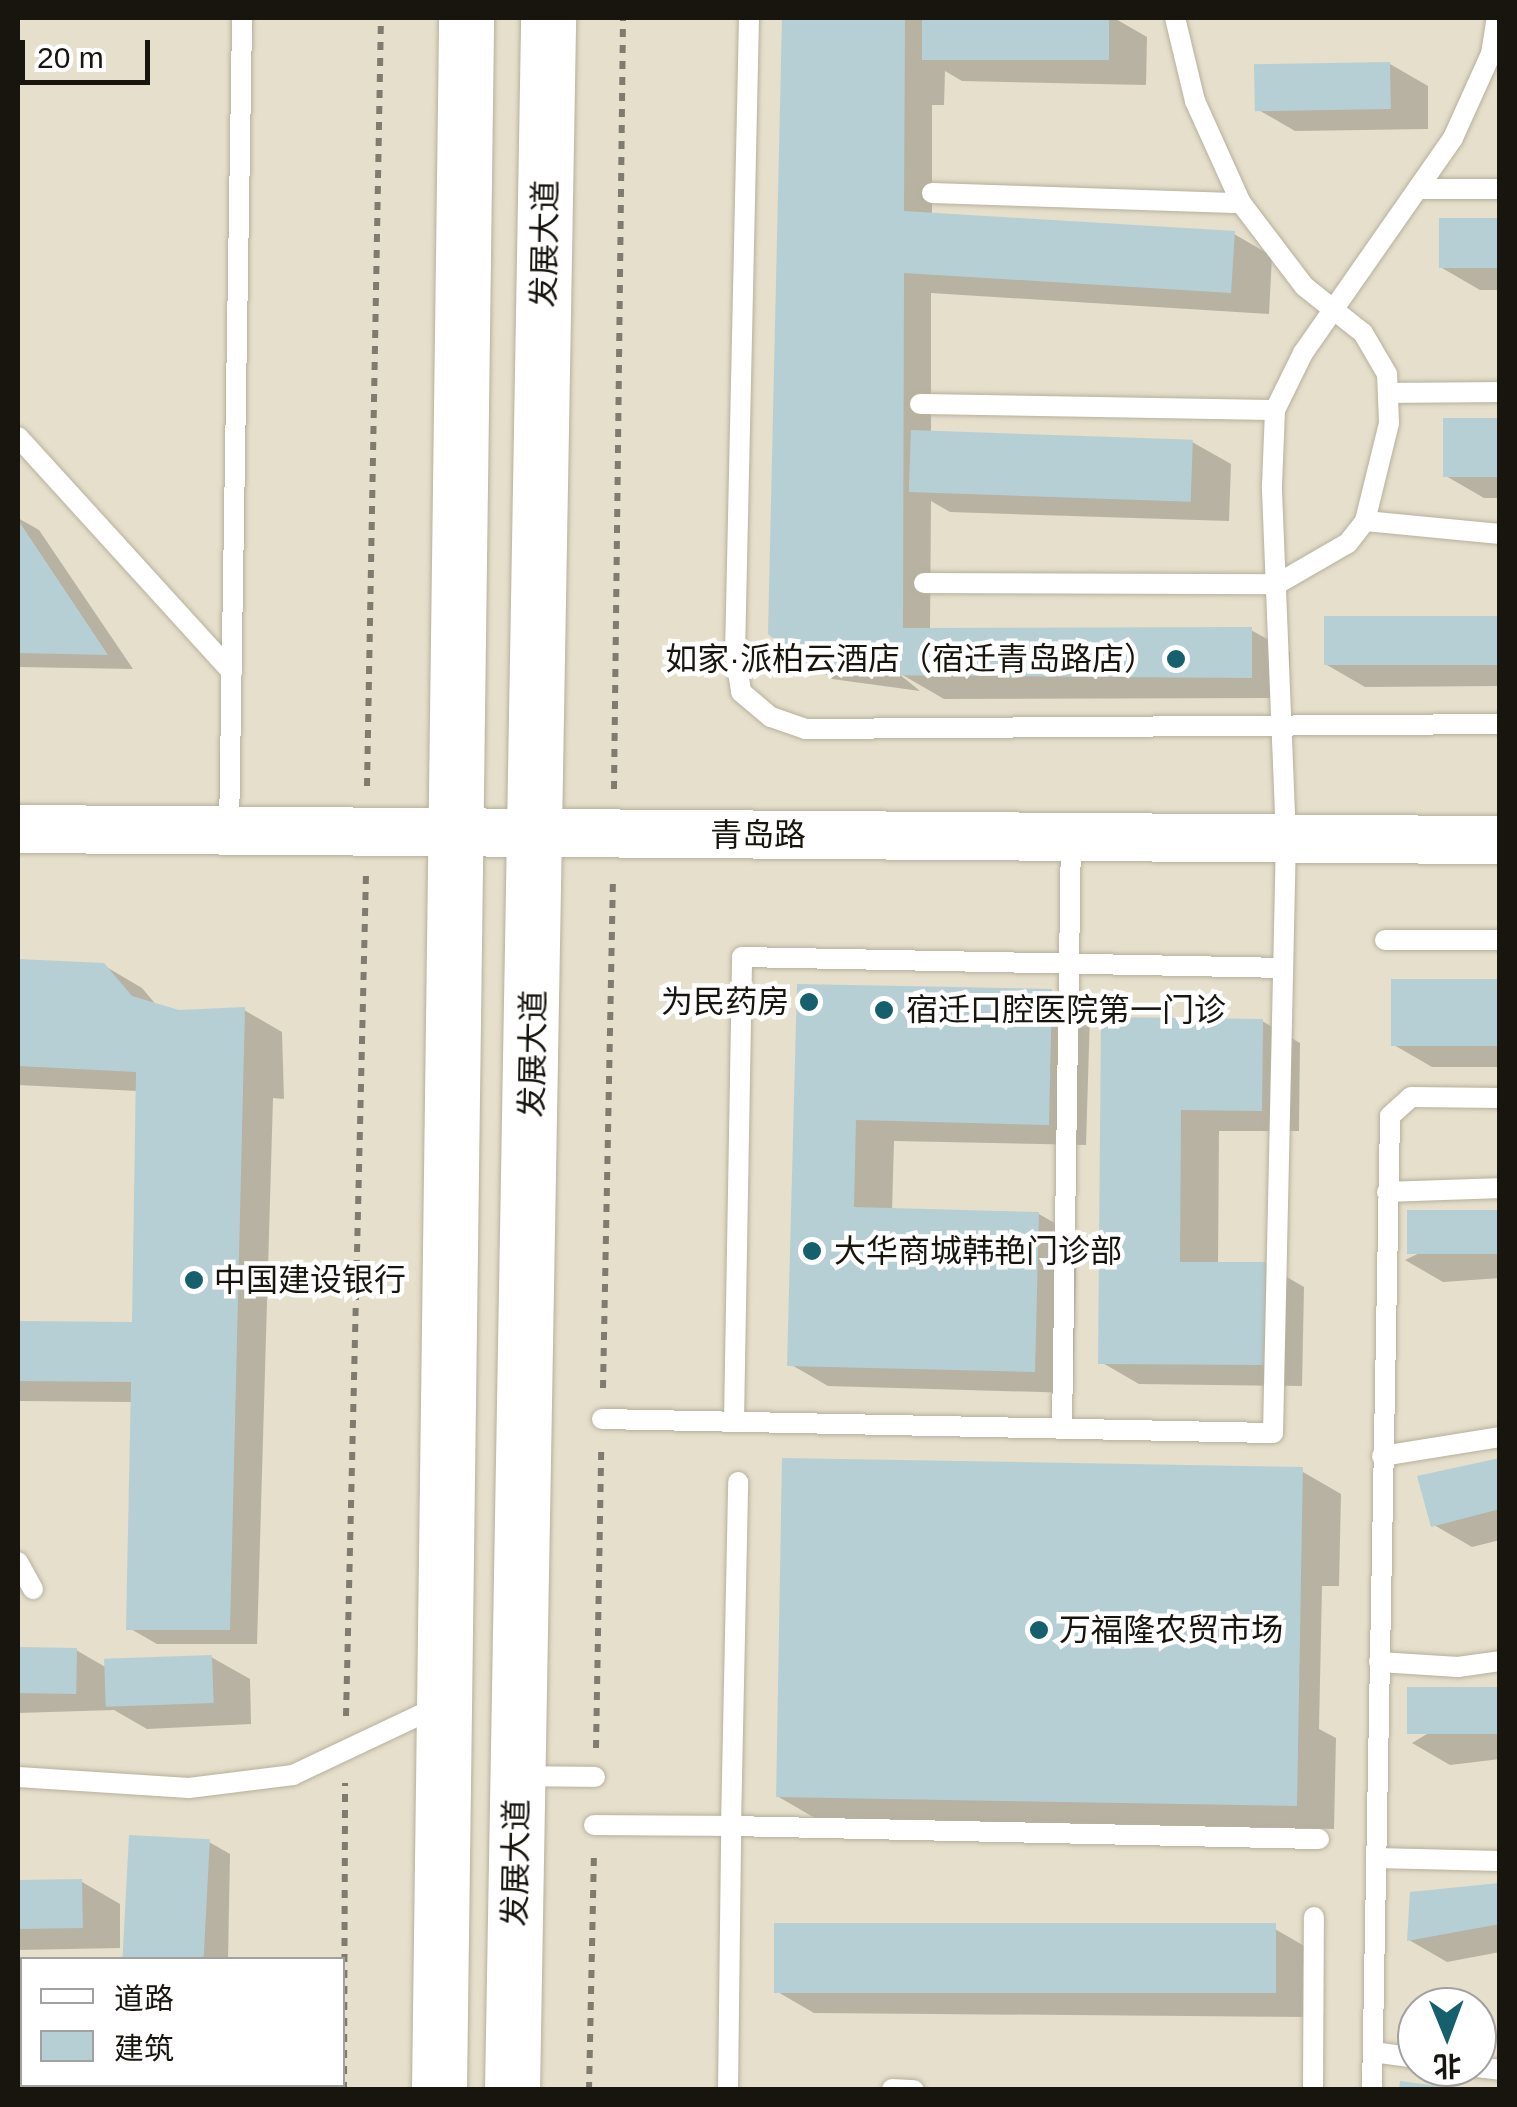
<!DOCTYPE html>
<html>
<head>
<meta charset="utf-8">
<style>
  body { margin:0 }
  #map { position:relative; width:1517px; height:2107px; overflow:hidden; background:#e5dfcb; font-family:Arial,"Noto Sans SC",sans-serif }
  div>[style] { position:absolute }
  .shadow>* { inset:0; background:#0003 }
  .building>* { inset:0; background:#b6cfd5; transform-origin:0 0 }
  .path>* { height:6px; margin-top:-3px; transform-origin:0; background:repeating-linear-gradient(90deg,#7f7b6e 0 8px,transparent 0 16px) }
  .roads { filter:drop-shadow(0 0 2px #b6b09d) drop-shadow(0 0 2px #b6b09d) }
  .service>* { height:20px; margin:-10px; padding:0 10px; transform-origin:10px; border-radius:10px; background:#fff }
  .tertiary>* { height:48px; margin:-24px; padding:0 24px; transform-origin:24px; border-radius:24px; background:#fff }
  .primary>* { height:55px; margin:-27.5px; padding:0 27.5px; transform-origin:27.5px; border-radius:27.5px; background:#fff }
  .dots>* { width:28px; height:28px; translate:-50% -50%; box-sizing:border-box; border:5px solid #fff; border-radius:50% }
  span { translate:-50% -50%; white-space:nowrap; text-align:center; line-height:1.15; -webkit-text-stroke:9px #fff; paint-order:stroke }
  .street-label { font-size:32px; color:#17150e }
  .poi-label { font-size:32px; color:#17150e }
  .right { translate:-100% -50%; text-align:right }
  .left { translate:0 -50%; text-align:left }
  .frame { position:absolute; inset:0; border:20px solid #17150e; pointer-events:none }
  .legend { position:absolute; left:20px; top:1957px; width:325px; height:130px; box-sizing:border-box; background:#fff; border:2px solid #a2a19f; margin:0; padding:12px 18px; list-style:none; font-size:30px; color:#17150e }
  .legend li { display:flex; align-items:center; gap:20px; height:50px }
  .legend b { width:50px; border:2px solid #a2a19f }
  .north { position:absolute; left:1397px; top:1987px; width:100px; height:100px; box-sizing:border-box; background:#fff; border:2px solid #a2a19f; border-radius:50%; rotate:179deg; font-size:28px; font-weight:700; line-height:40px; text-align:center; color:#17150e }
  .north::after { content:''; display:block; margin:auto; width:35px; height:45px; background:#16606e; clip-path:polygon(50% 0,100% 100%,50% 72%,0 100%) }
  .scale { position:absolute; left:20px; top:40px; width:130px; height:45px; box-sizing:border-box; border:5px solid #17150e; border-top:0; padding-left:12px; font-size:30px; line-height:35px; white-space:nowrap; color:#17150e; -webkit-text-stroke:8px #fff; paint-order:stroke }
</style>
</head>
<body>
<div id="map">
  <div class="shadow">
    <i style="clip-path:polygon(784px 18px,1114px 18px,1147px 37px,1146px 85px,962px 81px,945px 71px,944px 105px,932px 105px,932px 216px,1234px 234px,1272px 256px,1269px 314px,931px 293px,931px 433px,1192px 442px,1231px 464px,1229px 521px,950px 512px,931px 501px,930px 630px,1251px 630px,1290px 652px,1289px 698px,944px 699px,894px 670px,920px 691px,832px 679px,770px 633px)"></i>
    <i style="clip-path:polygon(1390px 64px,1428px 86px,1428px 129px,1295px 131px,1257px 109px)"></i>
    <i style="clip-path:polygon(1500px 221px,1500px 290px,1480px 290px,1442px 268px)"></i>
    <i style="clip-path:polygon(1500px 421px,1500px 498px,1484px 498px,1446px 476px)"></i>
    <i style="clip-path:polygon(18px 518px,39px 530px,133px 669px,18px 667px)"></i>
    <i style="clip-path:polygon(1500px 618px,1500px 686px,1365px 687px,1327px 665px)"></i>
    <i style="clip-path:polygon(18px 961px,103px 965px,142px 988px,158px 1007px,179px 1013px,244px 1010px,282px 1032px,284px 1099px,273px 1098px,257px 1644px,157px 1644px,129px 1628px,133px 1402px,18px 1401px,18px 1324px,141px 1325px,138px 1091px,18px 1085px)"></i>
    <i style="clip-path:polygon(1500px 982px,1500px 1067px,1432px 1067px,1394px 1045px)"></i>
    <i style="clip-path:polygon(799px 986px,1052px 992px,1090px 1014px,1086px 1145px,894px 1141px,892px 1211px,1039px 1214px,1077px 1236px,1073px 1393px,828px 1386px,790px 1364px)"></i>
    <i style="clip-path:polygon(1104px 1020px,1262px 1021px,1300px 1043px,1299px 1131px,1219px 1131px,1218px 1265px,1266px 1265px,1304px 1287px,1302px 1386px,1139px 1384px,1101px 1362px)"></i>
    <i style="clip-path:polygon(1500px 1214px,1500px 1278px,1443px 1282px,1405px 1260px)"></i>
    <i style="clip-path:polygon(1500px 1464px,1500px 1540px,1472px 1547px,1434px 1525px)"></i>
    <i style="clip-path:polygon(1303px 1472px,1341px 1494px,1339px 1586px,1322px 1586px,1319px 1729px,1336px 1738px,1334px 1829px,815px 1818px,777px 1796px)"></i>
    <i style="clip-path:polygon(18px 1649px,76px 1650px,107px 1668px,211px 1657px,250px 1679px,251px 1724px,147px 1729px,114px 1710px,18px 1713px)"></i>
    <i style="clip-path:polygon(1500px 1690px,1500px 1759px,1450px 1765px,1412px 1743px)"></i>
    <i style="clip-path:polygon(209px 1842px,230px 1854px,228px 1960px,129px 1960px)"></i>
    <i style="clip-path:polygon(18px 1882px,82px 1882px,120px 1904px,120px 1948px,18px 1950px)"></i>
    <i style="clip-path:polygon(1500px 1886px,1500px 1952px,1447px 1962px,1409px 1940px)"></i>
    <i style="clip-path:polygon(1275px 1929px,1313px 1951px,1313px 2017px,814px 2013px,776px 1991px)"></i>
  </div>
  <div class="building">
    <i style="clip-path:polygon(782px 18px,905px 18px,904px 211px,1235px 231px,1231px 293px,904px 273px,903px 628px,1252px 627px,1252px 678px,846px 675px,802px 665px,768px 634px)"></i>
    <i style="left:922px;top:18px;width:187px;height:42px"></i>
    <i style="left:1390px;top:62px;width:47px;height:136px;rotate:89deg"></i>
    <i style="left:1500px;top:218px;width:50px;height:61px;rotate:90deg"></i>
    <i style="left:1443px;top:418px;width:57px;height:59px"></i>
    <i style="left:911px;top:430px;width:282px;height:62px;rotate:2deg"></i>
    <i style="clip-path:polygon(18px 520px,108px 655px,18px 653px)"></i>
    <i style="left:1500px;top:616px;width:49px;height:176px;rotate:90deg"></i>
    <i style="clip-path:polygon(18px 959px,104px 963px,132px 996px,179px 1010px,245px 1007px,230px 1630px,126px 1630px,131px 1382px,18px 1381px,18px 1321px,132px 1322px,136px 1072px,18px 1066px)"></i>
    <i style="left:1391px;top:979px;width:109px;height:67px"></i>
    <i style="clip-path:polygon(797px 984px,1052px 989px,1049px 1125px,856px 1120px,854px 1207px,1039px 1212px,1035px 1372px,787px 1366px)"></i>
    <i style="clip-path:polygon(1101px 1017px,1263px 1019px,1262px 1111px,1181px 1110px,1180px 1262px,1266px 1262px,1265px 1365px,1098px 1364px)"></i>
    <i style="left:1500px;top:1210px;width:44px;height:93px;rotate:90deg"></i>
    <i style="left:782px;top:1458px;width:521px;height:339px;rotate:1deg"></i>
    <i style="clip-path:polygon(1500px 1458px,1500px 1509px,1431px 1527px,1417px 1476px)"></i>
    <i style="left:18px;top:1647px;width:59px;height:46px;rotate:1deg"></i>
    <i style="left:212px;top:1655px;width:48px;height:108px;rotate:88deg"></i>
    <i style="left:1500px;top:1687px;width:47px;height:93px;rotate:90deg"></i>
    <i style="left:129px;top:1835px;width:81px;height:125px;rotate:3deg"></i>
    <i style="left:82px;top:1879px;width:49px;height:64px;rotate:89deg"></i>
    <i style="clip-path:polygon(1500px 1883px,1500px 1924px,1407px 1941px,1410px 1892px)"></i>
    <i style="left:774px;top:1923px;width:502px;height:70px"></i>
    <i style="clip-path:polygon(1400px 2081px,1446px 2087px,1446px 2090px,1399px 2090px)"></i>
  </div>
  <div class="path">
    <i style="left:367px;top:786px;width:768px;rotate:-88.96deg"></i>
    <i style="left:614px;top:789px;width:771px;rotate:-89.33deg"></i>
    <i style="left:603px;top:1388px;width:512px;rotate:-88.88deg"></i>
    <i style="left:346px;top:1716px;width:842px;rotate:-88.64deg"></i>
    <i style="left:596px;top:1748px;width:297px;rotate:-89deg"></i>
    <i style="left:344px;top:2090px;width:307px;rotate:-89.8deg"></i>
    <i style="left:589px;top:2090px;width:234px;rotate:-88.8deg"></i>
  </div>
  <div class="roads">
    <div class="service">
      <i style="left:749px;top:18px;width:635px;rotate:91.26deg"></i>
      <i style="left:735px;top:653px;width:39px;rotate:81deg"></i>
      <i style="left:741px;top:692px;width:39px;rotate:40deg"></i>
      <i style="left:771px;top:717px;width:36px;rotate:19deg"></i>
      <i style="left:805px;top:729px;width:695px;rotate:-0.41deg"></i>
      <i style="left:1419px;top:189px;width:81px"></i>
      <i style="left:932px;top:193px;width:309px;rotate:1.9deg"></i>
      <i style="left:1388px;top:393px;width:112px;rotate:-0.5deg"></i>
      <i style="left:920px;top:404px;width:355px;rotate:1deg"></i>
      <i style="left:18px;top:437px;width:318px;rotate:47.7deg"></i>
      <i style="left:1365px;top:521px;width:136px;rotate:5.5deg"></i>
      <i style="left:924px;top:583px;width:353px;rotate:0.2deg"></i>
      <i style="left:1277px;top:584px;width:82px;rotate:-30deg"></i>
      <i style="left:1348px;top:543px;width:28px;rotate:-52deg"></i>
      <i style="left:1365px;top:521px;width:101px;rotate:-76.2deg"></i>
      <i style="left:1389px;top:423px;width:49px;rotate:-92.3deg"></i>
      <i style="left:1387px;top:374px;width:48px;rotate:-120.3deg"></i>
      <i style="left:1363px;top:333px;width:75px;rotate:-141.5deg"></i>
      <i style="left:1304px;top:286px;width:104px;rotate:-127.2deg"></i>
      <i style="left:1241px;top:203px;width:112px;rotate:-114.3deg"></i>
      <i style="left:1195px;top:101px;width:85px;rotate:-103.5deg"></i>
      <i style="left:229px;top:831px;width:813px;rotate:-89.08deg"></i>
      <i style="left:1385px;top:940px;width:115px"></i>
      <i style="left:1387px;top:1192px;width:113px;rotate:-2deg"></i>
      <i style="left:602px;top:1419px;width:671px;rotate:1.2deg"></i>
      <i style="left:1273px;top:1433px;width:594px;rotate:-88.75deg"></i>
      <i style="left:1286px;top:839px;width:354px;rotate:-92.3deg"></i>
      <i style="left:1272px;top:485px;width:75px;rotate:-87.7deg"></i>
      <i style="left:1275px;top:410px;width:64px;rotate:-63.8deg"></i>
      <i style="left:1303px;top:353px;width:262px;rotate:-55.1deg"></i>
      <i style="left:1453px;top:138px;width:92px;rotate:-65.7deg"></i>
      <i style="left:1491px;top:54px;width:36px;rotate:-81deg"></i>
      <i style="left:734px;top:1421px;width:464px;rotate:-89deg"></i>
      <i style="left:742px;top:957px;width:541px;rotate:1.16deg"></i>
      <i style="left:1062px;top:1428px;width:591px;rotate:-89.13deg"></i>
      <i style="left:1382px;top:1456px;width:120px;rotate:-9.1deg"></i>
      <i style="left:18px;top:1562px;width:31px;rotate:61deg"></i>
      <i style="left:1379px;top:1662px;width:79px;rotate:3.6deg"></i>
      <i style="left:1458px;top:1667px;width:42px;rotate:-8.1deg"></i>
      <i style="left:518px;top:1776px;width:77px;rotate:0.7deg"></i>
      <i style="left:18px;top:1777px;width:171px;rotate:3.7deg"></i>
      <i style="left:189px;top:1788px;width:105px;rotate:-7.1deg"></i>
      <i style="left:293px;top:1775px;width:159px;rotate:-25.3deg"></i>
      <i style="left:594px;top:1825px;width:137px;rotate:0.4deg"></i>
      <i style="left:731px;top:1826px;width:344px;rotate:-88.8deg"></i>
      <i style="left:1376px;top:1858px;width:124px;rotate:1.4deg"></i>
      <i style="left:18px;top:2027px;width:4px;rotate:27deg"></i>
      <i style="left:1373px;top:2052px;width:44px;rotate:7.8deg"></i>
      <i style="left:1477px;top:2067px;width:23px;rotate:7deg"></i>
      <i style="left:135px;top:2084px;width:13px;rotate:29deg"></i>
      <i style="left:892px;top:2089px;width:22px;rotate:3deg"></i>
      <i style="left:728px;top:2090px;width:264px;rotate:-89.3deg"></i>
      <i style="left:731px;top:1826px;width:588px;rotate:1.27deg"></i>
      <i style="left:1313px;top:2090px;width:173px;rotate:-89.7deg"></i>
      <i style="left:1372px;top:2090px;width:974px;rotate:-88.94deg"></i>
      <i style="left:1390px;top:1116px;width:28px;rotate:-42deg"></i>
      <i style="left:1411px;top:1097px;width:89px;rotate:0.6deg"></i>
    </div>
    <div class="tertiary">
      <i style="left:18px;top:829px;width:1482px;rotate:0.43deg"></i>
    </div>
    <div class="primary">
      <i style="left:439px;top:2090px;width:2072px;rotate:-89.25deg"></i>
      <i style="left:512px;top:2090px;width:2072px;rotate:-89deg"></i>
    </div>
  </div>
  <div class="dots">
    <i style="left:1176px;top:659px;background:#16606e"></i>
    <i style="left:809px;top:1002px;background:#16606e"></i>
    <i style="left:884px;top:1010px;background:#16606e"></i>
    <i style="left:812px;top:1251px;background:#16606e"></i>
    <i style="left:194px;top:1280px;background:#16606e"></i>
    <i style="left:1039px;top:1630px;background:#16606e"></i>
  </div>
  <div class="street-label">
    <span style="left:545px;top:244px;rotate:-89deg">发展大道</span>
    <span style="left:758px;top:835px">青岛路</span>
    <span style="left:533px;top:1054px;rotate:-89deg">发展大道</span>
    <span style="left:516px;top:1863px;rotate:-89deg">发展大道</span>
  </div>
  <div class="poi-label">
    <span class="right" style="left:1156px;top:659px">如家·派柏云酒店（宿迁青岛路店）</span>
    <span class="right" style="left:789px;top:1002px">为民药房</span>
    <span class="left" style="left:906px;top:1010px">宿迁口腔医院第一门诊</span>
    <span class="left" style="left:834px;top:1251px">大华商城韩艳门诊部</span>
    <span class="left" style="left:214px;top:1280px">中国建设银行</span>
    <span class="left" style="left:1059px;top:1630px">万福隆农贸市场</span>
  </div>
  <div class="frame"></div>
  <ul class="legend">
  <li><b style="height:12px;background:#fff"></b>道路</li>
  <li><b style="height:28px;background:#b6cfd5"></b>建筑</li>
  </ul>
  <div class="north">北</div>
  <div class="scale">20 m</div>
</div>
</body>
</html>
